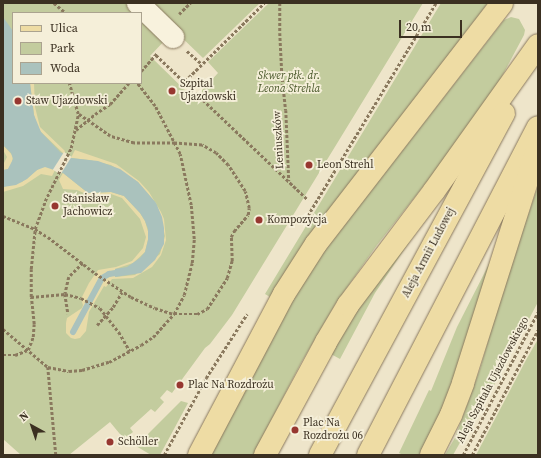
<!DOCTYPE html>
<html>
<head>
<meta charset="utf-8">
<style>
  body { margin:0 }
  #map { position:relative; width:541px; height:458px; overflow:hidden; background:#eee5ca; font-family:"Source Serif 4",serif }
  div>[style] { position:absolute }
  .green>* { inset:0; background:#c3cc9e }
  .sand>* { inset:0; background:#e8dba8 }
  .water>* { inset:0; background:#aac2bd }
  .pier>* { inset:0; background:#eee5ca; transform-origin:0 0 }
  .stream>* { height:6px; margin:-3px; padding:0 3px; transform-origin:3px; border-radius:3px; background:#aac2bd }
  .path>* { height:2.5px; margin-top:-1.25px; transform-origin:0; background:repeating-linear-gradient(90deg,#8a795e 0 3px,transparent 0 5px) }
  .roads { filter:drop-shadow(0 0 1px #8a795e) drop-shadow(0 0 1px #8a795e) }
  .minor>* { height:22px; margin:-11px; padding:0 11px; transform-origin:11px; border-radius:11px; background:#f8f2dd }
  .primary>* { height:22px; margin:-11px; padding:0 11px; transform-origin:11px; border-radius:11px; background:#eedca4 }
  .dots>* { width:11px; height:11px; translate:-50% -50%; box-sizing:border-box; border:2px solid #f5efd9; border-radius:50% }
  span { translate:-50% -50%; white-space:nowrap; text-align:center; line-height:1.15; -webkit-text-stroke:3.5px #f5efd9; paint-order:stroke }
  .park-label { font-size:11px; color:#485729; font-style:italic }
  .poi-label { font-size:11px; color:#3b3021 }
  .left { translate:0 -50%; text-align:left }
  .street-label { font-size:11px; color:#3b3021 }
  .frame { position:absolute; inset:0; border:4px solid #3b3021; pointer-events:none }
  .legend { position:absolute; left:12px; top:12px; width:130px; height:72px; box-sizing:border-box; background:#f5efd9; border:1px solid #aba38f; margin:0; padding:5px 7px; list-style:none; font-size:12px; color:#3b3021 }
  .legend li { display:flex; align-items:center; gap:8px; height:20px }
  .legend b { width:20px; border:1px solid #aba38f }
  .north { position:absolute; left:12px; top:406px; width:40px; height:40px; -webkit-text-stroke:3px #f5efd9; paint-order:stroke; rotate:320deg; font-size:11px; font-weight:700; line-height:16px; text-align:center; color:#3b3021 }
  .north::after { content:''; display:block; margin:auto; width:14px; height:18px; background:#3b3021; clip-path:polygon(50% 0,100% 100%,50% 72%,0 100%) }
  .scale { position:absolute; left:399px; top:20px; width:63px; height:18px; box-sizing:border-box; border:2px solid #3b3021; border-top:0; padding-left:5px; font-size:12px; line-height:14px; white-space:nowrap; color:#3b3021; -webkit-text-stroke:3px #f5efd9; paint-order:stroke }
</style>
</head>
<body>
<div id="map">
  <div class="green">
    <i style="clip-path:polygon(3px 3px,130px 3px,140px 13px,13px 13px,13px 83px,141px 83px,141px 14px,167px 38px,150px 56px,194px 99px,218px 73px,208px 62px,269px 3px,423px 3px,232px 315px,210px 344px,205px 348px,172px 393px,167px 390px,160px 398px,164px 402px,155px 412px,151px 409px,130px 428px,133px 432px,124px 439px,110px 422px,69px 455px,21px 455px,3px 439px)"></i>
    <i style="clip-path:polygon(146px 3px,260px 3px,203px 58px)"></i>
    <i style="clip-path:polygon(441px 3px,488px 3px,300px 250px,270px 297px,265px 294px)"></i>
    <i style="clip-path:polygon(511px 17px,519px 19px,525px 30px,524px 35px,501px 78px,451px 151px,377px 245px,336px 303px,301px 363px,253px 455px,208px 455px,269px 338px,321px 255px,504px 20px)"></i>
    <i style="clip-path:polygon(538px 186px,538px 302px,465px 440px,456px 435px,480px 369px,505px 282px)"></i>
    <i style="clip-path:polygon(416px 232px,375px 293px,340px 359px,329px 353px,355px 313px)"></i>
    <i style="clip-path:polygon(490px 262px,452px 384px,438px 419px,419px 455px,403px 455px,399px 453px,429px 390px,431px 391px,457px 327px)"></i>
    <i style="clip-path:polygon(538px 339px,538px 455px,476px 455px,526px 360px)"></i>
    <i style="clip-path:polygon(181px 401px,188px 403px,160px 455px,151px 455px,136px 446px)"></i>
    <i style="clip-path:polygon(456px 436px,462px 439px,453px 455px,445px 455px)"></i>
  </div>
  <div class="sand">
    <i style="clip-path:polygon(30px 83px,34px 83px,35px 107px,40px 127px,65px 151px,64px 154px,38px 129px,34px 115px)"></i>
    <i style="clip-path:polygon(3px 145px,13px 156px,12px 163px,8px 169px,4px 170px,3px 165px,7px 157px,3px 150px)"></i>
    <i style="clip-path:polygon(75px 150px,116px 164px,139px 181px,149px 192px,161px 212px,164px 219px,166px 240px,161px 255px,152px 267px,133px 278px,112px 279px,106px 287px,104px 286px,89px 312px,86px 331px,80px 338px,75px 339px,71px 338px,66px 333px,66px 323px,67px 318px,82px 308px,83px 305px,81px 299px,89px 283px,98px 270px,116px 267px,132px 261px,143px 248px,146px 237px,140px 219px,122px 198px,111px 194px,93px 197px,77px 190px,63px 189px,59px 180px,63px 173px,88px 193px,111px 192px,124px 196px,140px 213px,145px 221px,149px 235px,145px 252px,133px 263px,115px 269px,115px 277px,135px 275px,160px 254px,165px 236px,159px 211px,156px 203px,138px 182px,111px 165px,89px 160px,71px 158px)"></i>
    <i style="clip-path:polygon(41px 167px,49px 167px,55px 170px,52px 176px,41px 174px,23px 186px,3px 192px,3px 187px,22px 182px)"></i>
  </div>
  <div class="water">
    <i style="clip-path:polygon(3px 17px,13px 31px,13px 83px,30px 83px,34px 115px,41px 132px,60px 152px,71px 158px,98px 161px,120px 169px,138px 182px,156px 203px,162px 217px,164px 228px,164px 244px,155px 260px,141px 273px,115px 277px,115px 269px,127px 267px,140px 258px,145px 252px,148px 240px,148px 229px,145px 221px,140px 213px,124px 196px,111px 192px,88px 193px,63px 173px,45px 167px,37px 170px,27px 179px,16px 185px,3px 187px,3px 170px,8px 169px,13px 159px,11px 153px,3px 145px)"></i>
  </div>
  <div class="pier">
    <i style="left:64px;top:152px;width:9px;height:21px;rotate:32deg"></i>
  </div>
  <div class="stream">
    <i style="left:73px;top:332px;width:61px;rotate:-61.8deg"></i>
    <i style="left:102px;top:278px;width:8px;rotate:-30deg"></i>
    <i style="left:109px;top:274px;width:13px;rotate:-9deg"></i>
  </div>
  <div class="path">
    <i style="left:54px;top:3px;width:16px;rotate:40deg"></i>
    <i style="left:280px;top:3px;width:30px;rotate:90deg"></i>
    <i style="left:280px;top:33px;width:41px;rotate:87.2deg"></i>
    <i style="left:282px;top:74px;width:36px;rotate:84deg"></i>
    <i style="left:286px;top:110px;width:71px;rotate:87.6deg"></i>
    <i style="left:179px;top:14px;width:16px;rotate:-45deg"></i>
    <i style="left:187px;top:51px;width:20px;rotate:41deg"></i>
    <i style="left:156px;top:55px;width:210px;rotate:43.6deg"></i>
    <i style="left:141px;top:71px;width:24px;rotate:-48deg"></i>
    <i style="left:185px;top:81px;width:111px;rotate:-44.6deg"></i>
    <i style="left:76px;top:130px;width:25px;rotate:-40deg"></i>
    <i style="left:95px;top:114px;width:18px;rotate:-34deg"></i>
    <i style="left:110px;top:104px;width:28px;rotate:-48deg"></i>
    <i style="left:3px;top:216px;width:35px;rotate:22deg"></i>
    <i style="left:35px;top:229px;width:15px;rotate:32deg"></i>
    <i style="left:48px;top:237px;width:59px;rotate:37.5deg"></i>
    <i style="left:95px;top:273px;width:43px;rotate:33.7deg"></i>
    <i style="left:131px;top:297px;width:26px;rotate:25deg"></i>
    <i style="left:155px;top:308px;width:20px;rotate:18deg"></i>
    <i style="left:174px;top:314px;width:23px"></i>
    <i style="left:197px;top:314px;width:11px;rotate:-27deg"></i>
    <i style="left:207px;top:309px;width:37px;rotate:-57deg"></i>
    <i style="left:227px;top:278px;width:18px;rotate:-74deg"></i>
    <i style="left:232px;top:261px;width:24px;rotate:-92deg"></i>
    <i style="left:231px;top:237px;width:7px;rotate:-63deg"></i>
    <i style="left:234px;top:231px;width:21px;rotate:-49deg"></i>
    <i style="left:248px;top:215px;width:7px;rotate:-82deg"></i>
    <i style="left:249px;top:208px;width:17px;rotate:-103deg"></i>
    <i style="left:245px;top:191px;width:31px;rotate:-123deg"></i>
    <i style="left:228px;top:165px;width:17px;rotate:-135deg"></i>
    <i style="left:216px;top:153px;width:16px;rotate:-150deg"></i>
    <i style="left:202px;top:145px;width:27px;rotate:-176deg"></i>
    <i style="left:175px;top:143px;width:41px;rotate:180deg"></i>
    <i style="left:134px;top:143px;width:25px;rotate:-164deg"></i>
    <i style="left:110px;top:136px;width:39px;rotate:-145deg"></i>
    <i style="left:78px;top:114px;width:32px;rotate:-106deg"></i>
    <i style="left:305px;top:220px;width:253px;rotate:-58.9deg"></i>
    <i style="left:83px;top:263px;width:20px;rotate:135deg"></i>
    <i style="left:69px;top:277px;width:17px;rotate:103deg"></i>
    <i style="left:65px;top:294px;width:16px;rotate:14deg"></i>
    <i style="left:81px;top:298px;width:21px;rotate:28deg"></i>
    <i style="left:100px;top:308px;width:31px;rotate:52deg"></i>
    <i style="left:119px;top:332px;width:22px;rotate:60deg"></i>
    <i style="left:31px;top:297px;width:34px;rotate:-5deg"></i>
    <i style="left:65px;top:294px;width:20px;rotate:81deg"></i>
    <i style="left:97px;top:325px;width:24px;rotate:-48deg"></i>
    <i style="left:113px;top:307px;width:17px;rotate:-59deg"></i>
    <i style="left:3px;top:329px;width:59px;rotate:40.2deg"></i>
    <i style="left:48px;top:367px;width:21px;rotate:11deg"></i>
    <i style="left:69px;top:371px;width:13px;rotate:-4deg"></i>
    <i style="left:82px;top:370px;width:28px;rotate:-17deg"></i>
    <i style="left:109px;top:362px;width:36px;rotate:-28deg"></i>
    <i style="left:141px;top:345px;width:14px;rotate:-34deg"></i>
    <i style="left:153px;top:337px;width:31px;rotate:-48deg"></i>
    <i style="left:174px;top:314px;width:21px;rotate:-62deg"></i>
    <i style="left:184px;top:295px;width:33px;rotate:-76deg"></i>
    <i style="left:192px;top:263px;width:24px;rotate:-85deg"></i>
    <i style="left:194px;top:239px;width:34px;rotate:-95deg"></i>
    <i style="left:191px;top:205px;width:52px;rotate:-102.2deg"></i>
    <i style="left:180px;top:154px;width:54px;rotate:-117.5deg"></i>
    <i style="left:155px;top:106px;width:29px;rotate:-128deg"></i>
    <i style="left:3px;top:355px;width:12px"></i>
    <i style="left:15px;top:355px;width:14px;rotate:-21deg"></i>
    <i style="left:28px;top:350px;width:14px;rotate:-69deg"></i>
    <i style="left:33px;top:337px;width:13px;rotate:-86deg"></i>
    <i style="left:34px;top:324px;width:27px;rotate:-96deg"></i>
    <i style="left:31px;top:297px;width:28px;rotate:-90deg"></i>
    <i style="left:31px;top:269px;width:40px;rotate:-84.3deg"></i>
    <i style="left:35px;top:229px;width:30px;rotate:-70deg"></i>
    <i style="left:45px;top:201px;width:59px;rotate:-63.9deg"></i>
    <i style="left:71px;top:148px;width:35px;rotate:-78deg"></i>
    <i style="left:48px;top:367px;width:88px;rotate:84.8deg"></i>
    <i style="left:164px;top:455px;width:88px;rotate:-61.4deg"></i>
    <i style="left:206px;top:378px;width:76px;rotate:-57.4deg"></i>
    <i style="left:463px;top:455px;width:161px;rotate:-62.3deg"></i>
    <i style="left:472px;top:455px;width:141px;rotate:-62.2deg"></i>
  </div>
  <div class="roads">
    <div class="minor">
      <i style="left:138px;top:3px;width:49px;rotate:44.2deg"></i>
    </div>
    <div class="primary">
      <i style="left:199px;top:455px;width:182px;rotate:-62.2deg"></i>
      <i style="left:284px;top:294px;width:59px;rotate:-57.4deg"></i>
      <i style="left:316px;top:244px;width:304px;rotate:-52.3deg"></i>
      <i style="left:265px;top:455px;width:128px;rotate:-61.6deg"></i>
      <i style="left:326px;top:342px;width:43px;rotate:-59.3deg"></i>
      <i style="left:348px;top:305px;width:143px;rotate:-53deg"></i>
      <i style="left:434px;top:191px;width:179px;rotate:-54.5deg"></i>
      <i style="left:320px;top:455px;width:388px;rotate:-61.7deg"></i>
      <i style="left:368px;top:455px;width:369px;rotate:-62.6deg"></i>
      <i style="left:431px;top:455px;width:45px;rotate:-63.4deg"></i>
      <i style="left:451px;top:415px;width:34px;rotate:-69deg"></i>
      <i style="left:463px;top:383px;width:241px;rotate:-72.4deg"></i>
    </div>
  </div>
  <div class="dots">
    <i style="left:172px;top:91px;background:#973730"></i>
    <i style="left:18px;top:101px;background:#973730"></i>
    <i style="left:309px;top:165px;background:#973730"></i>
    <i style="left:55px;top:206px;background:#973730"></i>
    <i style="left:259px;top:220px;background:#973730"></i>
    <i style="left:180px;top:385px;background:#973730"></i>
    <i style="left:295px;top:430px;background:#973730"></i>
    <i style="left:110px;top:442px;background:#973730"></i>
  </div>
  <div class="park-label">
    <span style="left:289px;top:83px">Skwer płk. dr.<br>Leona Strehla</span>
  </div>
  <div class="poi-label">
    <span class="left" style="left:180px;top:91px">Szpital<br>Ujazdowski</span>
    <span class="left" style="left:26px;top:101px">Staw Ujazdowski</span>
    <span class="left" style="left:317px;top:165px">Leon Strehl</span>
    <span class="left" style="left:63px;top:206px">Stanisław<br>Jachowicz</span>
    <span class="left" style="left:267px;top:220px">Kompozycja</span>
    <span class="left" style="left:188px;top:385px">Plac Na Rozdrożu</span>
    <span class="left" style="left:303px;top:430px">Plac Na<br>Rozdrożu 06</span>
    <span class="left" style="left:118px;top:442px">Schöller</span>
  </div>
  <div class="street-label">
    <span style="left:279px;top:140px;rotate:-93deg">Leniuszków</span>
    <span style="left:429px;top:253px;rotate:-62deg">Aleja Armii Ludowej</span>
    <span style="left:493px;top:380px;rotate:-62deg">Aleja Szpitala Ujazdowskiego</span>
  </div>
  <div class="frame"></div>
  <ul class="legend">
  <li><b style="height:5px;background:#eedca4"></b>Ulica</li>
  <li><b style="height:11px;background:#c3cc9e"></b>Park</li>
  <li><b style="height:11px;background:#aac2bd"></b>Woda</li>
  </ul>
  <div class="north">N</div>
  <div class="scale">20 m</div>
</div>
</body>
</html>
